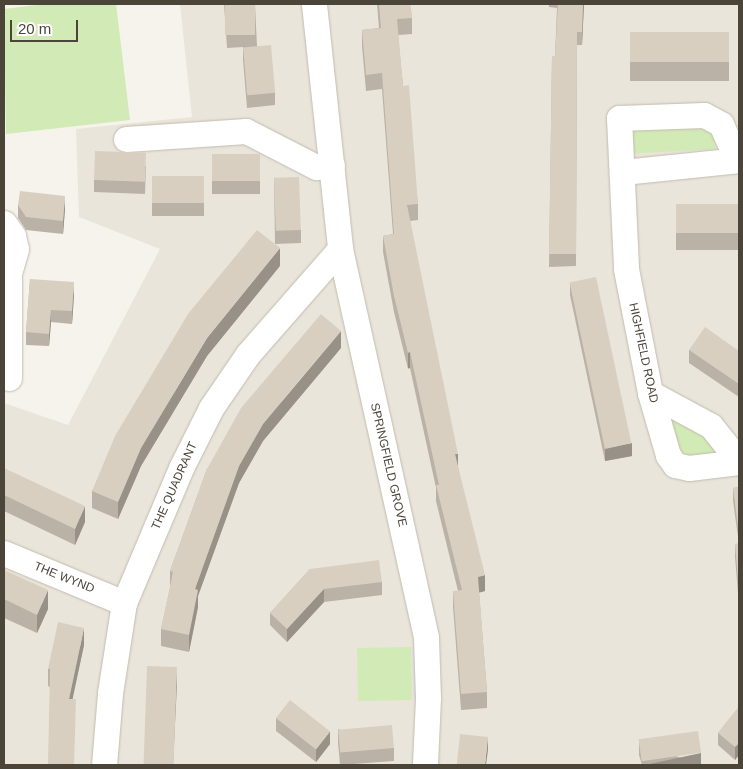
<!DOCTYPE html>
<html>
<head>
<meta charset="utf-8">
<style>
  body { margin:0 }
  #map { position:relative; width:743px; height:769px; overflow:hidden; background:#f6f3ec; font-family:Helvetica,sans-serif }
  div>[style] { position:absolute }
  .residential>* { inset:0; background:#eae5da }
  .green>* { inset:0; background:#d2eab5; transform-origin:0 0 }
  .parking>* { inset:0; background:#e5e3e0; transform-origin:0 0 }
  .roads { filter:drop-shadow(0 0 1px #c2bbae) drop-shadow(0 0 1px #c2bbae) }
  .minor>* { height:25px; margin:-12.5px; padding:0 12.5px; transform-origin:12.5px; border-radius:12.5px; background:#fff }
  .wall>* { inset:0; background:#bab2a6; transform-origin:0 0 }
  .shaded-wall>* { inset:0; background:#979187; transform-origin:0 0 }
  .building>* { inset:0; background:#d8cfc1; transform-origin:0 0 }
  span { translate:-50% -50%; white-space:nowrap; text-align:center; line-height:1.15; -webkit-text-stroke:5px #fff; paint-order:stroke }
  .street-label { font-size:12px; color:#4b4439 }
  .frame { position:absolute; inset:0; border:5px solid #4b4439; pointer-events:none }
  .scale { position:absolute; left:10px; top:20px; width:68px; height:22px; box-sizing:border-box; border:2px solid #4b4439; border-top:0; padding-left:6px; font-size:15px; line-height:18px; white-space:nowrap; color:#4b4439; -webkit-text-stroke:4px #fff; paint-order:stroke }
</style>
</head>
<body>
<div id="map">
  <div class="residential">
    <i style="clip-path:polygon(180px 4px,739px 4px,739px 765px,4px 765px,4px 403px,68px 425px,160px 249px,79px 217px,76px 129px,192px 117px)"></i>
  </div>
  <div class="green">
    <i style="clip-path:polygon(45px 4px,116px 4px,130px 120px,6px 134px,4px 9px)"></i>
    <i style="clip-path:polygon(704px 127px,713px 129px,715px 149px,628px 154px,627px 129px)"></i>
    <i style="clip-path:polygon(667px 410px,703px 427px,723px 456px,688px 462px,679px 452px)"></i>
    <i style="left:411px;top:647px;width:53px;height:54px;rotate:89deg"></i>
  </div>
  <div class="parking">
    <i style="left:426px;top:646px;width:52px;height:15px;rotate:88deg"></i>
  </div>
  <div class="roads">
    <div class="minor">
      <i style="left:314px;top:4px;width:246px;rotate:83.9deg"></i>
      <i style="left:340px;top:249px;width:398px;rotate:77.5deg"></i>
      <i style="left:426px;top:638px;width:60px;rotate:88.1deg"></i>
      <i style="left:428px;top:698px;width:67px;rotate:92.6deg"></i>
      <i style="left:126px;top:139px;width:120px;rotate:-3.8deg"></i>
      <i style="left:246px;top:131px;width:79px;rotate:27.2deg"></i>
      <i style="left:316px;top:167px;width:16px;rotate:-7deg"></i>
      <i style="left:737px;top:160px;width:39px;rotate:-114deg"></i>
      <i style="left:721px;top:124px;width:19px;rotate:-152deg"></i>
      <i style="left:704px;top:115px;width:85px;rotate:178deg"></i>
      <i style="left:619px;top:118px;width:151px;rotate:87.3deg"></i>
      <i style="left:626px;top:269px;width:126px;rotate:79deg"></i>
      <i style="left:650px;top:393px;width:65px;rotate:73.8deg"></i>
      <i style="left:668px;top:455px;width:12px;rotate:55deg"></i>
      <i style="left:675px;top:465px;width:14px;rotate:12deg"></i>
      <i style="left:689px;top:468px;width:50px;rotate:-6.8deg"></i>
      <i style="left:623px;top:172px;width:117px;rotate:-5.9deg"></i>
      <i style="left:4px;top:223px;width:16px;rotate:55deg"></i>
      <i style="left:13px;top:236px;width:13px;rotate:77deg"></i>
      <i style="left:16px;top:249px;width:26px;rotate:106deg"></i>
      <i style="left:9px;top:274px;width:104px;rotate:90deg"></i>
      <i style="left:650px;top:393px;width:69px;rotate:28.4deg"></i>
      <i style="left:711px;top:426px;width:45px;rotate:51.3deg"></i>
      <i style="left:4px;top:553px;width:130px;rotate:22.6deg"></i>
      <i style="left:104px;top:765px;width:72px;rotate:-85.2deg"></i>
      <i style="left:110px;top:693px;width:91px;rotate:-81.2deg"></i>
      <i style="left:124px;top:603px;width:147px;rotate:-67.1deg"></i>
      <i style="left:181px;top:468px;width:67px;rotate:-63.4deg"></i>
      <i style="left:211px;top:408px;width:65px;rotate:-55.6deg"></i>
      <i style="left:248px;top:354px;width:140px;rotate:-48.8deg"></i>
    </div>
  </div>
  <div class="wall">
    <i style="clip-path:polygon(224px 4px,255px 4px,257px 46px,275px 93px,275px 105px,247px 108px,243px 60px,243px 47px,227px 48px)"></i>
    <i style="clip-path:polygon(377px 4px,410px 4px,412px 18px,412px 34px,398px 35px,403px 86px,418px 204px,418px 220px,410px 221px,458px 467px,485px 591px,479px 592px,487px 692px,487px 708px,461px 710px,453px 607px,453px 591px,458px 591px,436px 501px,436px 488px,410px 368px,408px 369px,394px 312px,383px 252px,383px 236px,393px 234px,382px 89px,366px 91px,362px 46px,362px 30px,379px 28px)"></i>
    <i style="clip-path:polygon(549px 4px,584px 4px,582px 45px,577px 45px,576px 266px,549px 267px,552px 56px,555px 56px,557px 8px,549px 7px)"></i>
    <i style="left:729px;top:32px;width:49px;height:99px;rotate:90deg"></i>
    <i style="left:212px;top:154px;width:48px;height:40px"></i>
    <i style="clip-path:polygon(146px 166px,145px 194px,94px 192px,94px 180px)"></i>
    <i style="left:152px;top:176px;width:52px;height:40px"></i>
    <i style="clip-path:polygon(274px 178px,301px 230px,301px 243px,275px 244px)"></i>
    <i style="left:739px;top:204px;width:46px;height:63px;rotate:90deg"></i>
    <i style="clip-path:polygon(18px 205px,65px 209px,63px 234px,26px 230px,18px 218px)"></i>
    <i style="clip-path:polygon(280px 266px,207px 356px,141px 466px,118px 519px,92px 508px,92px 491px)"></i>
    <i style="clip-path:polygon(30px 279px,74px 295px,72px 324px,51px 322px,49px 346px,26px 345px,26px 332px)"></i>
    <i style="clip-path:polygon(570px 283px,632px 456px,605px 461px,570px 295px)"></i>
    <i style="clip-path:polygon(341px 348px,263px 441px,239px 483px,198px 596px,198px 607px,189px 652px,161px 646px,161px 629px,170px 588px,170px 571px,207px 469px)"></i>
    <i style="clip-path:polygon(689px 350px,739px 351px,739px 397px,689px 363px)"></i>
    <i style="clip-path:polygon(4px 468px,85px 522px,75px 545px,4px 511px)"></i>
    <i style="clip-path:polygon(739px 487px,739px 605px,735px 557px,735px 544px,739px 544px,733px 501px,733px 488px)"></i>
    <i style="clip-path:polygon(310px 569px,382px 582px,382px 595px,324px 602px,287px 642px,270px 625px,270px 613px)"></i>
    <i style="clip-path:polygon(4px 570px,48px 609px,37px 633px,4px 618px)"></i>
    <i style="clip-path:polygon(84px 645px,72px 699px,48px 686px,48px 669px)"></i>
    <i style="clip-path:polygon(739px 707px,739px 755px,735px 760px,718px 745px,718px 733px)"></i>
    <i style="clip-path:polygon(276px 718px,330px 744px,316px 762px,276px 731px)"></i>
    <i style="clip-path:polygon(338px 729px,394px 748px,394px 761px,340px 765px,338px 742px)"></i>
    <i style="clip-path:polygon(639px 743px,701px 765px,642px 765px,639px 755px)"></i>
  </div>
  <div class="shaded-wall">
    <i style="clip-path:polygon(583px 4px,584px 4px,582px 45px,582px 32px)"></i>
    <i style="clip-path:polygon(65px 196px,65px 209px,63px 234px,63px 221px)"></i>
    <i style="clip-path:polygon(280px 248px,280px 266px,207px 356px,141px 466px,118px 519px,118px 502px,141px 448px,207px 338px)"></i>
    <i style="clip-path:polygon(74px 282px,74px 295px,72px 324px,72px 311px)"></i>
    <i style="clip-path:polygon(51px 310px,51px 322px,49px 346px,49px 334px)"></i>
    <i style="clip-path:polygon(341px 331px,341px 348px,263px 441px,239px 483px,198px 596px,198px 607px,189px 652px,189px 635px,195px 589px,239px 466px,263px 424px)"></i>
    <i style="left:410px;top:352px;width:16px;height:2px;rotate:90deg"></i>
    <i style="clip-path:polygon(632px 443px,632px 456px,605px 461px,605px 448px)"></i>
    <i style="clip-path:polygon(455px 454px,458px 454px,458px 470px)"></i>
    <i style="clip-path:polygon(85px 506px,85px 522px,75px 545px,75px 529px)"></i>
    <i style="clip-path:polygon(485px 575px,485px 591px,478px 593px,478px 577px)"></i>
    <i style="clip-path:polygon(324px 589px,324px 602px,287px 642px,287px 629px)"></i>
    <i style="clip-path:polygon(48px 590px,48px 609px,37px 633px,37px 615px)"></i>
    <i style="clip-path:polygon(84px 628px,84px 645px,69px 716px,69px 699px)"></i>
    <i style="clip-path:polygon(177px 667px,177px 684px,173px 765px,172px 765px)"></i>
    <i style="clip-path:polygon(330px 731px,330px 744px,316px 762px,316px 749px)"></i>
    <i style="clip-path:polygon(488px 737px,488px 750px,486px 765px,485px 765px)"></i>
    <i style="clip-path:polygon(739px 743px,739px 755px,735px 760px,735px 747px)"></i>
    <i style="clip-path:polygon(701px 753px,701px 765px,645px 765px)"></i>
  </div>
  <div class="building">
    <i style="left:225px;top:4px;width:30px;height:31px"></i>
    <i style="clip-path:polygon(379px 4px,410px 4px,412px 18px,397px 19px,403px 86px,409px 85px,418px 204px,407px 205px,458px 454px,455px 454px,485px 575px,478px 577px,487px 692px,461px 694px,453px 591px,462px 590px,436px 485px,439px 485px,410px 352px,408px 353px,394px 296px,383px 236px,394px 234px,382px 73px,366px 75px,362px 30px,381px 28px)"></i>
    <i style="clip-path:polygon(558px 4px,583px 4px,582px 32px,577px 32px,576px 254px,549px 254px,552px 56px,555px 56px)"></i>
    <i style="left:729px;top:32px;width:30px;height:99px;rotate:90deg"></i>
    <i style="left:271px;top:45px;width:48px;height:28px;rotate:85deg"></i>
    <i style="left:95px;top:151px;width:51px;height:29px;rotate:2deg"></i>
    <i style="left:212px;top:154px;width:48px;height:27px"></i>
    <i style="left:152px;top:176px;width:52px;height:27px"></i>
    <i style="left:299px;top:177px;width:53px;height:25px;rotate:88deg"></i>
    <i style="clip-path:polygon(20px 191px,65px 196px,63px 221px,26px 217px,18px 205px)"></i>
    <i style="left:739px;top:204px;width:29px;height:63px;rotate:90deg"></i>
    <i style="clip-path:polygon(257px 230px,280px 248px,207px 338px,141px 448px,118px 502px,92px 491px,115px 436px,188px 314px)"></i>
    <i style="left:596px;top:277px;width:170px;height:27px;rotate:78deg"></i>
    <i style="clip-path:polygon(30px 279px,74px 282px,72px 311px,51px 310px,49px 334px,26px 332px)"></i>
    <i style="clip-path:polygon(321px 314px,341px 331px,263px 424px,239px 466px,195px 589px,198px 590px,189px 635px,161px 629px,173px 572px,170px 571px,207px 469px,241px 408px)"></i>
    <i style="clip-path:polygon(705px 327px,739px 351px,739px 384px,689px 350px)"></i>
    <i style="clip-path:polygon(4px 468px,85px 506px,75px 529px,4px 495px)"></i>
    <i style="clip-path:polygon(739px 487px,739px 535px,733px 488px)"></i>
    <i style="clip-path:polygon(739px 543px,739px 592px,735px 544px)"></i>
    <i style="clip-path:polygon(379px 560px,382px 582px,324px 589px,287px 629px,270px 613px,310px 569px)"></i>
    <i style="clip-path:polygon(4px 570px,48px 590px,37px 615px,4px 599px)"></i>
    <i style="clip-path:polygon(58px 622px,84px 628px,69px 699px,76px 699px,74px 765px,48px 765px,50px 669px,48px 669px)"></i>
    <i style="left:147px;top:666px;width:30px;height:99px;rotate:2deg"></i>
    <i style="left:290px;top:700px;width:51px;height:23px;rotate:38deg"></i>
    <i style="clip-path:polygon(739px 707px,739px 743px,735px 747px,718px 733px)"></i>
    <i style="left:392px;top:725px;width:23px;height:54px;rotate:85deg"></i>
    <i style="left:698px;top:731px;width:22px;height:60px;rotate:82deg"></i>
    <i style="left:460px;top:734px;width:28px;height:31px;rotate:6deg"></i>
  </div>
  <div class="street-label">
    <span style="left:643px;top:353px;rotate:78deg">HIGHFIELD ROAD</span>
    <span style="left:388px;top:465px;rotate:77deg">SPRINGFIELD GROVE</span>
    <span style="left:175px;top:486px;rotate:-66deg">THE QUADRANT</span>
    <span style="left:64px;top:578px;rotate:22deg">THE WYND</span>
  </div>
  <div class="frame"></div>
  <div class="scale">20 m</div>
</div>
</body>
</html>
